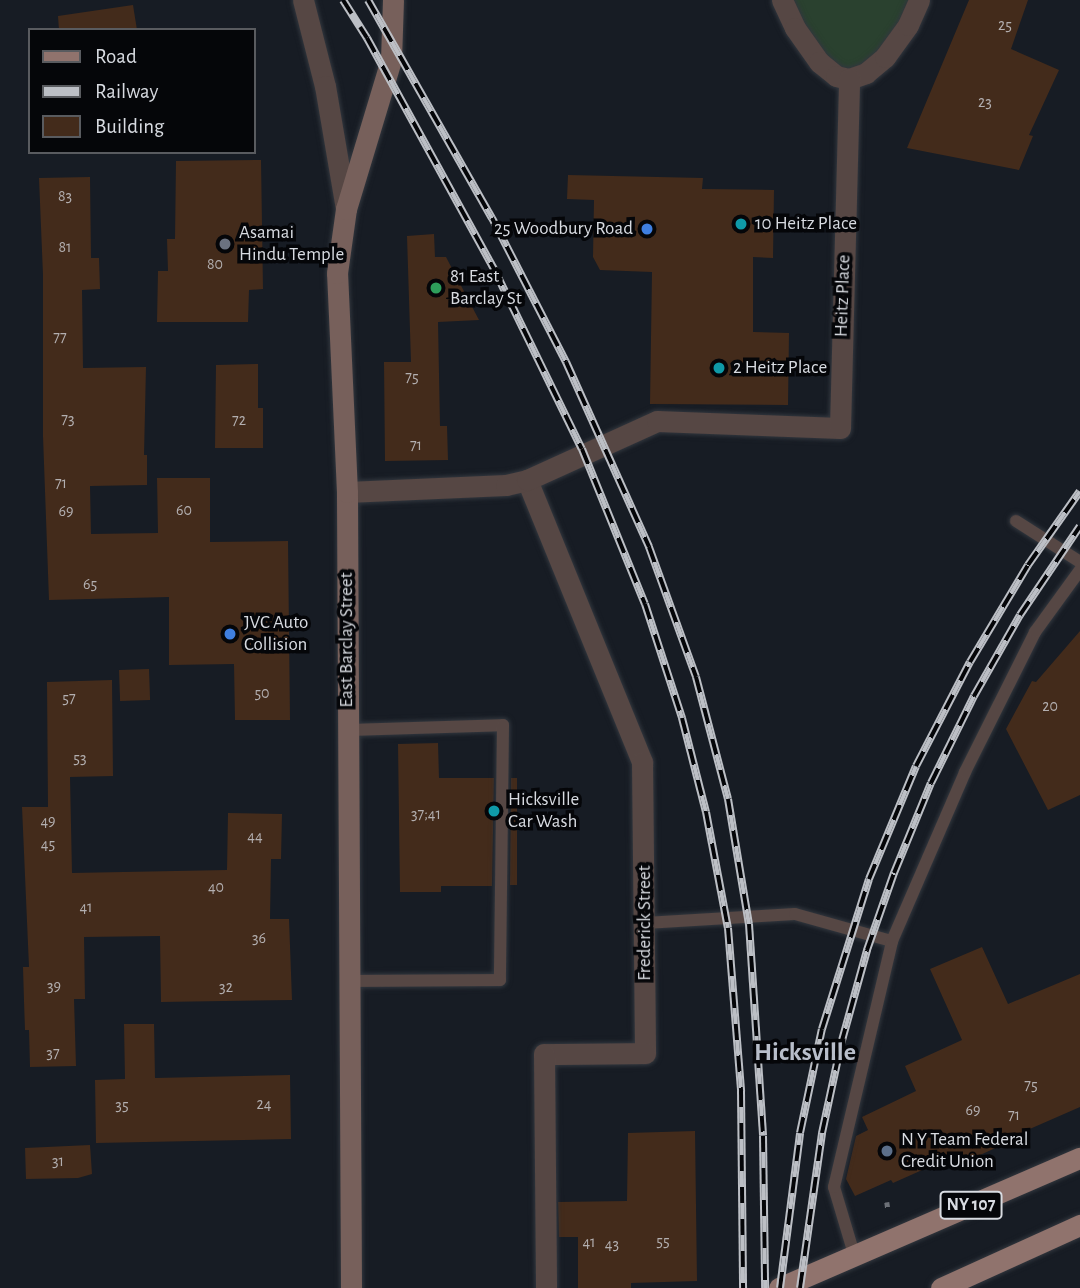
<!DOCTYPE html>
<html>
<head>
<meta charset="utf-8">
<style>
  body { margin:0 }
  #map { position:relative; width:1080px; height:1288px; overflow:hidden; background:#171c24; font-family:"Alegreya Sans",sans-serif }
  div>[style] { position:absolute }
  .green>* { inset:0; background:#2a412f }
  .building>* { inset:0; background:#432b1b; transform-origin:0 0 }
  .path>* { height:4.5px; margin-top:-2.25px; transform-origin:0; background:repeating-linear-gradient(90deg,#6c7077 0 5px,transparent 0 10px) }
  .roads { filter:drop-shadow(0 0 2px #32373e) drop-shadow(0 0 2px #32373e) }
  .lane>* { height:12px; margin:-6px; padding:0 6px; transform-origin:6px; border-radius:6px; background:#564744 }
  .street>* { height:21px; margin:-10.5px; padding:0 10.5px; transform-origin:10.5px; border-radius:10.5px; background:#564744 }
  .secondary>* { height:21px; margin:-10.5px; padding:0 10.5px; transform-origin:10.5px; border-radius:10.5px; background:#77605b }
  .primary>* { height:21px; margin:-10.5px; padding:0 10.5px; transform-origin:10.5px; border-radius:10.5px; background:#90736d }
  .rail>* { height:8px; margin-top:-4px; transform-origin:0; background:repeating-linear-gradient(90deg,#050609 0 16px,#bcbfc5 0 32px); box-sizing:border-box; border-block:2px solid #bcbfc5 }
  .dots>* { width:19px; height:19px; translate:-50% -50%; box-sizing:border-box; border:4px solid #050609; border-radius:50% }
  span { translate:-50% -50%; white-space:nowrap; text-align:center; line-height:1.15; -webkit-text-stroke:7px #050609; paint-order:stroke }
  .number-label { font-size:16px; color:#b3afb0 }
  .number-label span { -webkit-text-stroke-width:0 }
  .shield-label span { padding:2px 5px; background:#050609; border:2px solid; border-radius:5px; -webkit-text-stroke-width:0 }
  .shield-label { font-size:18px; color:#d8dbe1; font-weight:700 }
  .poi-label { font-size:19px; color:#d8dbe1 }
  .left { translate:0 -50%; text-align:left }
  .right { translate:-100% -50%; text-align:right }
  .street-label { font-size:19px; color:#d8dbe1 }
  .district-label { font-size:26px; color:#b8beca; font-weight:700 }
  .legend { position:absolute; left:28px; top:28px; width:228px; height:126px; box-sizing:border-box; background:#050609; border:2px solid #595b5f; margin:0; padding:9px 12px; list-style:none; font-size:21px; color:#d8dbe1 }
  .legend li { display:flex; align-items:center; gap:14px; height:35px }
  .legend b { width:35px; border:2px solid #595b5f }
</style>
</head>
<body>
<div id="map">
  <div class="green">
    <i style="clip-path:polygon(789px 0,914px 0,880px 56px,849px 74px,822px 56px)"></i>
  </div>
  <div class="building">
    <i style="clip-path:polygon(969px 0,1028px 0,1011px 49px,1059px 70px,1029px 135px,1033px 136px,1019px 170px,907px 148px)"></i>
    <i style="clip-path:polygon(133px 5px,137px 30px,59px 30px,58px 16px)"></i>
    <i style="clip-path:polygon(261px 160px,263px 289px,249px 290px,248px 322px,157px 322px,158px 271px,168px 271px,167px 239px,175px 239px,176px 161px)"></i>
    <i style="clip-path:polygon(568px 175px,703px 178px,702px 189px,774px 190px,773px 258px,753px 257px,753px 332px,789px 333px,788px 405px,650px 404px,652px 272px,600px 270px,593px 257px,594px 200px,567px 199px)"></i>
    <i style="clip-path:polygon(90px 177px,91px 258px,99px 258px,100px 289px,82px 290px,83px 368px,146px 367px,144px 455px,147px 455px,147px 485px,90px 486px,91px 534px,158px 533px,157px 478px,210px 478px,210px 542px,288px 541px,290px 720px,235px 720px,234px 664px,169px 665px,169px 597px,49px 600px,43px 436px,43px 275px,39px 178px)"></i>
    <i style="clip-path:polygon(434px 234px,435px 257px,446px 257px,479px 320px,438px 322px,440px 426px,447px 426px,448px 460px,385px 461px,384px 362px,411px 362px,407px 236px)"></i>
    <i style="clip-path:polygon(258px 364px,258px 408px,263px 408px,263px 448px,215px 448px,216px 365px)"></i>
    <i style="clip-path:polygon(1080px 631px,1080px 795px,1048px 810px,1006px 729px,1032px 681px,1036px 682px)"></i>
    <i style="left:149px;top:669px;width:31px;height:30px;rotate:88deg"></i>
    <i style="clip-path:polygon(112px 680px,113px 776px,70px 777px,72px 873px,227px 870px,228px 813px,282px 814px,281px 859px,271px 859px,270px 919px,289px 919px,292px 1000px,161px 1002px,160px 936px,84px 937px,85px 999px,74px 999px,76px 1066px,30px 1067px,29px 1030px,25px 1030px,24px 1001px,23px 967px,29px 967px,22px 807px,48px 807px,47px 682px)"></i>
    <i style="clip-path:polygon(438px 743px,439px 778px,494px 778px,492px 886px,441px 886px,441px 892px,400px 892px,398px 744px)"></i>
    <i style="clip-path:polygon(511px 778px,517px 778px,517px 885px,510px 885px)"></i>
    <i style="clip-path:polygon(982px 947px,1008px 1004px,1080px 974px,1080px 1107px,1007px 1139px,1009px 1142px,951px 1168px,947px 1159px,893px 1183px,891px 1180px,855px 1196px,846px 1179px,856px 1136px,868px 1130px,862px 1117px,916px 1091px,905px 1066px,962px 1040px,930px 969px)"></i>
    <i style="clip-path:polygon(124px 1024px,154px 1024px,155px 1078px,290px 1075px,291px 1139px,96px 1143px,95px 1080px,125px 1079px)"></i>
    <i style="clip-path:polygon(695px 1131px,697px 1281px,631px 1283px,631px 1288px,578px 1288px,578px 1237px,559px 1237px,558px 1202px,627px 1201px,628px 1133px)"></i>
    <i style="clip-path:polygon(90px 1145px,92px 1174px,78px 1178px,26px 1179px,25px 1148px)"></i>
  </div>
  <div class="path">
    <i style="left:887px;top:1202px;width:7px;rotate:82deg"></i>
  </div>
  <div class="roads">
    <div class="lane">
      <i style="left:1016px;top:521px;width:76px;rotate:32.6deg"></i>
      <i style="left:348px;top:730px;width:155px;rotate:-1.8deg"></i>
      <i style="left:503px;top:725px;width:255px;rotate:90.7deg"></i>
      <i style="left:500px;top:980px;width:150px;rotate:179.6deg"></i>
      <i style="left:645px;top:923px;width:150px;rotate:-3.4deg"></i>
      <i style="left:795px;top:914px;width:101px;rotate:15.6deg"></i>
      <i style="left:854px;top:1254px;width:70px;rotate:-106.6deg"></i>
      <i style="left:834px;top:1187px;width:253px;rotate:-76.7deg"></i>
      <i style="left:892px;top:941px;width:184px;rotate:-66.6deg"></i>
      <i style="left:965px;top:772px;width:157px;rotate:-63.4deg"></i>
      <i style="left:1035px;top:632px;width:77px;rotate:-54deg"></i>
    </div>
    <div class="street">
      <i style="left:303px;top:0;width:89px;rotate:75.7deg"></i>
      <i style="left:325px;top:86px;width:125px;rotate:80.3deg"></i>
      <i style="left:782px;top:0;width:31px;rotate:65deg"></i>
      <i style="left:795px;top:28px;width:42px;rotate:54.8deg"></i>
      <i style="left:819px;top:62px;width:22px;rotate:39deg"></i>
      <i style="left:836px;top:76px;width:13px;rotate:13deg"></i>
      <i style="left:849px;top:79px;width:18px;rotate:-19deg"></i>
      <i style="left:866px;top:73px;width:25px;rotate:-40deg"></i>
      <i style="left:885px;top:57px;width:39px;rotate:-54deg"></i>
      <i style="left:908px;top:25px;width:27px;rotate:-66deg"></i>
      <i style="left:527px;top:480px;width:305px;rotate:67.8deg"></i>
      <i style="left:642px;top:762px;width:291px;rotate:89.4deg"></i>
      <i style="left:645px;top:1053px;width:101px;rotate:179.4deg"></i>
      <i style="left:544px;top:1054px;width:234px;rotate:89.5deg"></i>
      <i style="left:347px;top:492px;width:159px;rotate:-2.5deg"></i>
      <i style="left:506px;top:485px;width:22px;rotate:-13deg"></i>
      <i style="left:527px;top:480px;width:143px;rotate:-24.4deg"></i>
      <i style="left:657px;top:421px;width:183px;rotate:2.2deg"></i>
      <i style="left:840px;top:428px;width:349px;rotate:-88.5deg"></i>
    </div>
    <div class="secondary">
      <i style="left:351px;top:1288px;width:796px;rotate:-90.29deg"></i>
      <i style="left:347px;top:492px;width:219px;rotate:-92.6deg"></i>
      <i style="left:337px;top:273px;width:65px;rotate:-82deg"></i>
      <i style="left:346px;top:209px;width:156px;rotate:-73.2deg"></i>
      <i style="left:391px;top:60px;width:60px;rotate:-88.1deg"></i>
    </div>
    <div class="primary">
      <i style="left:779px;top:1288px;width:328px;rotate:-23.4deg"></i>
      <i style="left:941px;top:1288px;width:153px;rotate:-24.4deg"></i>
    </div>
  </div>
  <div class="rail">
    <i style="left:343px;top:0;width:45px;rotate:57.7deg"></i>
    <i style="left:367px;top:38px;width:266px;rotate:61.2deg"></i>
    <i style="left:495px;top:271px;width:198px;rotate:64deg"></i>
    <i style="left:582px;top:449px;width:167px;rotate:67.9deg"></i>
    <i style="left:645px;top:604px;width:120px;rotate:72deg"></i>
    <i style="left:682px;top:718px;width:97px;rotate:75.7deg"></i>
    <i style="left:706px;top:812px;width:118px;rotate:79.3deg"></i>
    <i style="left:728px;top:928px;width:164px;rotate:85.4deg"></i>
    <i style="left:741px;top:1091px;width:197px;rotate:89.4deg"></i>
    <i style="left:368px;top:0;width:251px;rotate:60.4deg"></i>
    <i style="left:492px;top:218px;width:162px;rotate:62.8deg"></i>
    <i style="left:566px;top:362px;width:203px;rotate:65.8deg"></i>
    <i style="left:649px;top:547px;width:138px;rotate:70.1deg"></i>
    <i style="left:696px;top:677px;width:126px;rotate:75.3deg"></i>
    <i style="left:728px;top:799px;width:127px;rotate:80.5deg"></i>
    <i style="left:749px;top:924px;width:212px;rotate:86.2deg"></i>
    <i style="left:763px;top:1136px;width:152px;rotate:89.2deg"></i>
    <i style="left:780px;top:1288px;width:156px;rotate:-82.6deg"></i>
    <i style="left:800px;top:1133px;width:106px;rotate:-78.1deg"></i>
    <i style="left:822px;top:1029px;width:157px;rotate:-72.6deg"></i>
    <i style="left:869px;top:879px;width:122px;rotate:-67.4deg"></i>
    <i style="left:916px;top:766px;width:117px;rotate:-62.6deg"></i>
    <i style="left:970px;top:662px;width:113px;rotate:-59.1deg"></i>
    <i style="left:1028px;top:565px;width:90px;rotate:-54.9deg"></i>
    <i style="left:800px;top:1288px;width:157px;rotate:-81.9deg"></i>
    <i style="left:822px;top:1133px;width:91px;rotate:-77.9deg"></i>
    <i style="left:841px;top:1044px;width:98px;rotate:-74.5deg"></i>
    <i style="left:867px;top:950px;width:82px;rotate:-70.7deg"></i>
    <i style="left:894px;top:873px;width:97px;rotate:-67.7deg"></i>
    <i style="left:931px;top:783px;width:97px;rotate:-63.7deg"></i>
    <i style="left:974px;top:696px;width:93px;rotate:-60.4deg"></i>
    <i style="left:1020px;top:615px;width:107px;rotate:-56deg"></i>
  </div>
  <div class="dots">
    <i style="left:741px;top:224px;background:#0f9aa8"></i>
    <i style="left:647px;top:229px;background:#3f7fe0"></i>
    <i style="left:225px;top:244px;background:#6b7280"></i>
    <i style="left:436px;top:288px;background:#2e9e5b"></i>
    <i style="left:719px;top:368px;background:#0f9aa8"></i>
    <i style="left:230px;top:634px;background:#3f7fe0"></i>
    <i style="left:494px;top:811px;background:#0f9aa8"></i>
    <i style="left:887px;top:1151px;background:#5c6f8a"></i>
  </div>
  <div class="number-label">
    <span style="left:1005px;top:25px">25</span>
    <span style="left:985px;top:102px">23</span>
    <span style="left:65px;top:196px">83</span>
    <span style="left:65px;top:247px">81</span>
    <span style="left:215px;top:264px">80</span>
    <span style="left:60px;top:337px">77</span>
    <span style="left:412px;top:377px">75</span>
    <span style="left:68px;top:419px">73</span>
    <span style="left:239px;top:420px">72</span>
    <span style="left:416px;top:445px">71</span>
    <span style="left:61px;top:483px">71</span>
    <span style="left:184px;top:510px">60</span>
    <span style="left:66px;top:511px">69</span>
    <span style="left:90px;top:584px">65</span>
    <span style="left:262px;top:693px">50</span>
    <span style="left:69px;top:698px">57</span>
    <span style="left:1050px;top:706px">20</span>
    <span style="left:80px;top:758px">53</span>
    <span style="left:426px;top:814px">37;41</span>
    <span style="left:48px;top:821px">49</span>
    <span style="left:255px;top:836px">44</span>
    <span style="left:48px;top:844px">45</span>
    <span style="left:216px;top:887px">40</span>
    <span style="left:86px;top:907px">41</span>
    <span style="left:259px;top:938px">36</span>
    <span style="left:54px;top:986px">39</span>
    <span style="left:226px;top:987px">32</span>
    <span style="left:53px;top:1053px">37</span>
    <span style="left:1031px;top:1085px">75</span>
    <span style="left:264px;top:1104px">24</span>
    <span style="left:122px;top:1105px">35</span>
    <span style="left:973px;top:1110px">69</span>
    <span style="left:1014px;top:1115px">71</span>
    <span style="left:58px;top:1161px">31</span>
    <span style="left:663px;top:1241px">55</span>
    <span style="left:589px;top:1242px">41</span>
    <span style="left:612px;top:1244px">43</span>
  </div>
  <div class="shield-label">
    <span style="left:971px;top:1205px">NY 107</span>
  </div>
  <div class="poi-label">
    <span class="left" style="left:755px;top:224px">10 Heitz Place</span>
    <span class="right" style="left:633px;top:229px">25 Woodbury Road</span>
    <span class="left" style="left:239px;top:244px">Asamai<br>Hindu Temple</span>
    <span class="left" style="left:450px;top:288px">81 East<br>Barclay St</span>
    <span class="left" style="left:733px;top:368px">2 Heitz Place</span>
    <span class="left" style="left:244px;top:634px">JVC Auto<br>Collision</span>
    <span class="left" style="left:508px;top:811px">Hicksville<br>Car Wash</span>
    <span class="left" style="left:901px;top:1151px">N Y Team Federal<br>Credit Union</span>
  </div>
  <div class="street-label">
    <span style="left:843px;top:296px;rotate:-88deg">Heitz Place</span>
    <span style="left:347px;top:640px;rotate:-90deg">East Barclay Street</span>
    <span style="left:645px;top:923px;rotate:-90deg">Frederick Street</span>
  </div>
  <div class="district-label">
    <span style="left:805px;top:1053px">Hicksville</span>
  </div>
  <ul class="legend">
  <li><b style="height:9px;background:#90736d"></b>Road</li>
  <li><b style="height:9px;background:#bcbfc5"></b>Railway</li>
  <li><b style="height:19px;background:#432b1b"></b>Building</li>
  </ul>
</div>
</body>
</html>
